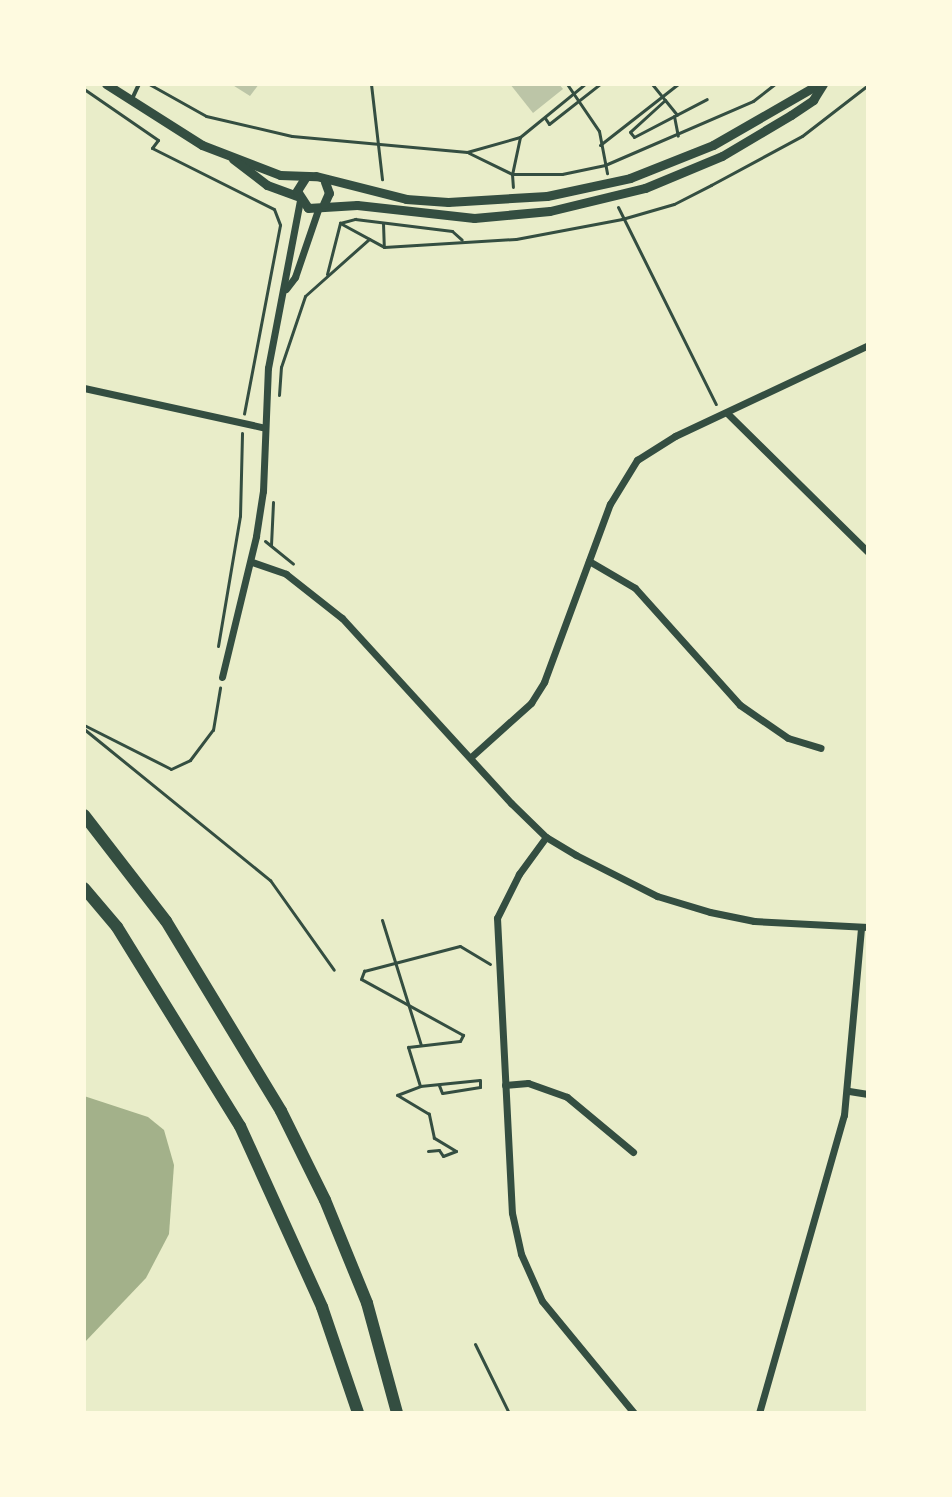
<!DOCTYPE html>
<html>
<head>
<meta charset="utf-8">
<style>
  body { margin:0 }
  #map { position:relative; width:952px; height:1497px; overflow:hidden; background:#e9edc9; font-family:"Sofia Sans Condensed",sans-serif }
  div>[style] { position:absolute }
  .water>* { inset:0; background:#a3b18a }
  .building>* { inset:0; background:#bcc5a7 }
  .path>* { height:3px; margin:-1.5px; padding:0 1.5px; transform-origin:1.5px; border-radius:1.5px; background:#344e41 }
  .service>* { height:4px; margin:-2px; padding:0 2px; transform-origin:2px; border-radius:2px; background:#344e41 }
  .minor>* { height:7px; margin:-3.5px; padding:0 3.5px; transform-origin:3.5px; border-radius:3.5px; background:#344e41 }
  .tertiary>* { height:9px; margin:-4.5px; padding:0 4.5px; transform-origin:4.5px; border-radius:4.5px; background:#344e41 }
  .primary>* { height:12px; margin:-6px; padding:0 6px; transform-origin:6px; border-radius:6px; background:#344e41 }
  span { translate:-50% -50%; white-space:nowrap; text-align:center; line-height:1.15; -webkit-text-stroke:8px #fefae0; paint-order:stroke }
  .frame { position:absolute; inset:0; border:86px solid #fefae0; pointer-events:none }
</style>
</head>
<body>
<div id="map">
  <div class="water">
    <i style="clip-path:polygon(84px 1096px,148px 1117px,164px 1130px,174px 1165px,169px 1234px,146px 1278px,84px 1343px)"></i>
  </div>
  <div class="building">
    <i style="clip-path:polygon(231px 84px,259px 84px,250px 96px)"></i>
    <i style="clip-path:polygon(510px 84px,559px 84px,563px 89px,533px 113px)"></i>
  </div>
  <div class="path">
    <i style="left:149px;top:84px;width:65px;rotate:29.3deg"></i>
    <i style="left:206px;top:116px;width:88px;rotate:13.1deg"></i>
    <i style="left:292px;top:136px;width:176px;rotate:5.2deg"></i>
    <i style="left:467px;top:152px;width:55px;rotate:-15.8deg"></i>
    <i style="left:520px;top:137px;width:84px;rotate:-39.2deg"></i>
    <i style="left:371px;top:84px;width:96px;rotate:83.4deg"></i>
    <i style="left:567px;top:84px;width:57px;rotate:55.8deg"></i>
    <i style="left:599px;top:131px;width:43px;rotate:79.2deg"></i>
    <i style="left:652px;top:84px;width:21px;rotate:51deg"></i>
    <i style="left:665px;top:100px;width:47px;rotate:137.6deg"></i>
    <i style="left:630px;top:132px;width:6px;rotate:51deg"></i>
    <i style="left:634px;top:137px;width:82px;rotate:-27.5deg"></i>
    <i style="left:84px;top:89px;width:90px;rotate:34.6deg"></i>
    <i style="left:158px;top:140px;width:10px;rotate:127deg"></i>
    <i style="left:152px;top:148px;width:136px;rotate:26.6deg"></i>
    <i style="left:274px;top:209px;width:17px;rotate:69deg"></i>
    <i style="left:280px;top:225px;width:192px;rotate:100.8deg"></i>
    <i style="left:665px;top:100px;width:19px;rotate:51deg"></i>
    <i style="left:674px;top:116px;width:20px;rotate:79deg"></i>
    <i style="left:545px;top:118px;width:7px;rotate:56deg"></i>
    <i style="left:549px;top:124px;width:65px;rotate:-38.1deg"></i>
    <i style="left:520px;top:137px;width:38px;rotate:102deg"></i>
    <i style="left:512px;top:174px;width:50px"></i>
    <i style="left:562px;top:174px;width:44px;rotate:-11.8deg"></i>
    <i style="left:605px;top:165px;width:161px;rotate:-23.4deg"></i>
    <i style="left:753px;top:101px;width:28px;rotate:-38deg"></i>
    <i style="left:600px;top:145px;width:99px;rotate:-38deg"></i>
    <i style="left:469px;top:153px;width:48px;rotate:26deg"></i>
    <i style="left:512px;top:174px;width:13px;rotate:86deg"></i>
    <i style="left:618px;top:207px;width:220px;rotate:63.6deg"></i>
    <i style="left:340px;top:223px;width:50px;rotate:28.6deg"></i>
    <i style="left:384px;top:247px;width:132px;rotate:-3.5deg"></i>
    <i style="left:516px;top:239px;width:108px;rotate:-10.7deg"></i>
    <i style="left:622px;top:219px;width:54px;rotate:-16.1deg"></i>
    <i style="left:674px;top:204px;width:42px;rotate:-27.2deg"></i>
    <i style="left:711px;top:185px;width:103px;rotate:-28.3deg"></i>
    <i style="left:802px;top:136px;width:83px;rotate:-37.7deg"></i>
    <i style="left:383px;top:223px;width:24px;rotate:88deg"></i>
    <i style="left:327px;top:274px;width:53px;rotate:-75.7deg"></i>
    <i style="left:340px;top:223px;width:16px;rotate:-15deg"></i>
    <i style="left:355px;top:219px;width:98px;rotate:7.1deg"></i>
    <i style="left:452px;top:231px;width:13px;rotate:42deg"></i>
    <i style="left:279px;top:395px;width:28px;rotate:-86deg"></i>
    <i style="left:281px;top:367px;width:75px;rotate:-71.3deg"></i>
    <i style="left:305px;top:296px;width:86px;rotate:-41.7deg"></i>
    <i style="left:265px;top:541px;width:36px;rotate:39deg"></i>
    <i style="left:271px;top:545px;width:43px;rotate:-87.3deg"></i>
    <i style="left:218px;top:646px;width:132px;rotate:-80.4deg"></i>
    <i style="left:240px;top:516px;width:83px;rotate:-88.6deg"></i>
    <i style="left:84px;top:725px;width:97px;rotate:26.8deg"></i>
    <i style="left:171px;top:769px;width:21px;rotate:-25deg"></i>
    <i style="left:190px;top:760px;width:38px;rotate:-53deg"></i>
    <i style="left:213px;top:730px;width:43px;rotate:-80.5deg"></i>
    <i style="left:84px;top:729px;width:240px;rotate:39.1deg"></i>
    <i style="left:270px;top:880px;width:110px;rotate:54.6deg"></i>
    <i style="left:382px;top:920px;width:131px;rotate:72.7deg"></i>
    <i style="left:420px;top:1086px;width:60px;rotate:-5.7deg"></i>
    <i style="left:480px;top:1080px;width:7px;rotate:90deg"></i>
    <i style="left:480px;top:1087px;width:38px;rotate:171deg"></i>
    <i style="left:442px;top:1093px;width:9px;rotate:-111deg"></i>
    <i style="left:428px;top:1151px;width:11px;rotate:-5deg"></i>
    <i style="left:439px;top:1150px;width:7px;rotate:56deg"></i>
    <i style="left:443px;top:1156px;width:14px;rotate:-21deg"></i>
    <i style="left:456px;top:1151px;width:26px;rotate:-149deg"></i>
    <i style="left:434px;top:1138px;width:25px;rotate:-102deg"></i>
    <i style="left:429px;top:1114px;width:37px;rotate:-149deg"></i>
    <i style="left:397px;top:1095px;width:25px;rotate:-21deg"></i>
    <i style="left:420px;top:1086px;width:41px;rotate:-107.1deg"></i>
    <i style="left:408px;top:1047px;width:52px;rotate:-6.6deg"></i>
    <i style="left:460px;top:1041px;width:7px;rotate:-63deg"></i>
    <i style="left:463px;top:1035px;width:116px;rotate:-151.2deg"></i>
    <i style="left:361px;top:979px;width:9px;rotate:-69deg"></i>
    <i style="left:364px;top:971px;width:99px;rotate:-14.6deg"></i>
    <i style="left:460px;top:946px;width:35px;rotate:31deg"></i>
    <i style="left:475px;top:1344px;width:77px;rotate:63.8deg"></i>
  </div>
  <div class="service">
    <i style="left:132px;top:99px;width:17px;rotate:-65deg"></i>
  </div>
  <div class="minor">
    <i style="left:286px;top:289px;width:15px;rotate:-53deg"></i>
    <i style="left:295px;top:277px;width:74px;rotate:-71.1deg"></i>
    <i style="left:84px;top:388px;width:182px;rotate:12.4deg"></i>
    <i style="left:727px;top:413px;width:198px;rotate:44.6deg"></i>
    <i style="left:589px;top:561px;width:53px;rotate:30.4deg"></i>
    <i style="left:635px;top:588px;width:157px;rotate:48.1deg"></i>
    <i style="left:740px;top:705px;width:58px;rotate:34.5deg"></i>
    <i style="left:788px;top:738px;width:34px;rotate:17deg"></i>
    <i style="left:252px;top:562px;width:36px;rotate:19deg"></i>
    <i style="left:286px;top:574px;width:71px;rotate:38.2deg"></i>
    <i style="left:342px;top:618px;width:251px;rotate:47.6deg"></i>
    <i style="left:511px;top:803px;width:49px;rotate:44.2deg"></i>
    <i style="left:546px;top:837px;width:35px;rotate:31deg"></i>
    <i style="left:576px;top:855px;width:91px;rotate:26.8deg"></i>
    <i style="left:657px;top:896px;width:55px;rotate:16.8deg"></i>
    <i style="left:710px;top:912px;width:45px;rotate:11.6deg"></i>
    <i style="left:754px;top:921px;width:114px;rotate:3deg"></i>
    <i style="left:222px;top:677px;width:145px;rotate:-76.4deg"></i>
    <i style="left:256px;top:536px;width:46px;rotate:-81.2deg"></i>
    <i style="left:263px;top:491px;width:123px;rotate:-87.7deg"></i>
    <i style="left:268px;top:368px;width:170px;rotate:-79.2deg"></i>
    <i style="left:471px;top:757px;width:81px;rotate:-42deg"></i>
    <i style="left:531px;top:703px;width:25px;rotate:-58deg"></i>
    <i style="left:544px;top:682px;width:190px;rotate:-69.7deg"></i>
    <i style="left:610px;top:504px;width:52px;rotate:-58.5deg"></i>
    <i style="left:637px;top:460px;width:45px;rotate:-32.3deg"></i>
    <i style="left:675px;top:436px;width:213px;rotate:-25.2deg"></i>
    <i style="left:546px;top:837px;width:46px;rotate:126.1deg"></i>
    <i style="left:519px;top:874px;width:49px;rotate:116.6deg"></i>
    <i style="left:497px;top:918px;width:295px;rotate:87.1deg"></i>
    <i style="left:512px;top:1213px;width:42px;rotate:77.6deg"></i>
    <i style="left:521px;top:1254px;width:51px;rotate:65.9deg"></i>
    <i style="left:542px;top:1301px;width:145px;rotate:50.6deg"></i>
    <i style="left:505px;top:1085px;width:23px;rotate:-5deg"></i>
    <i style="left:528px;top:1083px;width:41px;rotate:19.7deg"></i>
    <i style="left:567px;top:1097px;width:86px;rotate:39.8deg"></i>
    <i style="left:849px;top:1091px;width:19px;rotate:9deg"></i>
    <i style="left:759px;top:1413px;width:310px;rotate:-74.1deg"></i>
    <i style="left:844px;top:1115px;width:188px;rotate:-84.8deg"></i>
  </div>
  <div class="tertiary">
    <i style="left:106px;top:84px;width:114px;rotate:32.4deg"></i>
    <i style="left:202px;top:145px;width:84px;rotate:21deg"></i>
    <i style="left:280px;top:175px;width:36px;rotate:2deg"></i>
    <i style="left:316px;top:176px;width:93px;rotate:14.3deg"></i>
    <i style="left:406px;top:199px;width:42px;rotate:4.1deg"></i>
    <i style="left:448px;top:202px;width:99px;rotate:-3.5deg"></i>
    <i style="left:547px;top:196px;width:85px;rotate:-12.2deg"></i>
    <i style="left:630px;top:178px;width:89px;rotate:-21.7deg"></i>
    <i style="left:713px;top:145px;width:122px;rotate:-29.9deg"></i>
    <i style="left:233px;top:159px;width:43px;rotate:37.4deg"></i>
    <i style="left:267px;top:185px;width:32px;rotate:20deg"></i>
    <i style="left:305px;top:178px;width:15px;rotate:122deg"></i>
    <i style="left:297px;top:191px;width:20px;rotate:57deg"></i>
    <i style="left:308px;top:208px;width:49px;rotate:-3.5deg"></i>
    <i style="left:357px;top:205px;width:118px;rotate:6.3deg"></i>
    <i style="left:474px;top:218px;width:76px;rotate:-5.3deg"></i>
    <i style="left:550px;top:211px;width:98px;rotate:-13.6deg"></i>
    <i style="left:645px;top:188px;width:83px;rotate:-22.6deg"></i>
    <i style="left:722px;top:156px;width:80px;rotate:-30.7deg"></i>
    <i style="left:791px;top:115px;width:27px;rotate:-34deg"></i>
    <i style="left:813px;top:100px;width:19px;rotate:-58deg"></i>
    <i style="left:324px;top:204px;width:12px;rotate:-66deg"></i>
    <i style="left:329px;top:193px;width:12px;rotate:-110deg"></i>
  </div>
  <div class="primary">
    <i style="left:84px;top:815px;width:134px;rotate:52.3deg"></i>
    <i style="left:166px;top:921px;width:222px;rotate:58.8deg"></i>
    <i style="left:281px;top:1111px;width:99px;rotate:63.7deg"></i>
    <i style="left:325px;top:1200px;width:111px;rotate:67.8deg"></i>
    <i style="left:367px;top:1303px;width:114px;rotate:74.7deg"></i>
    <i style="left:84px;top:888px;width:51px;rotate:49.8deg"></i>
    <i style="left:117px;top:927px;width:234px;rotate:58.3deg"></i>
    <i style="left:240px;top:1126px;width:199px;rotate:65.6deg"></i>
    <i style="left:322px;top:1307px;width:112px;rotate:71.2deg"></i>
  </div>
  <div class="frame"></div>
</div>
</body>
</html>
